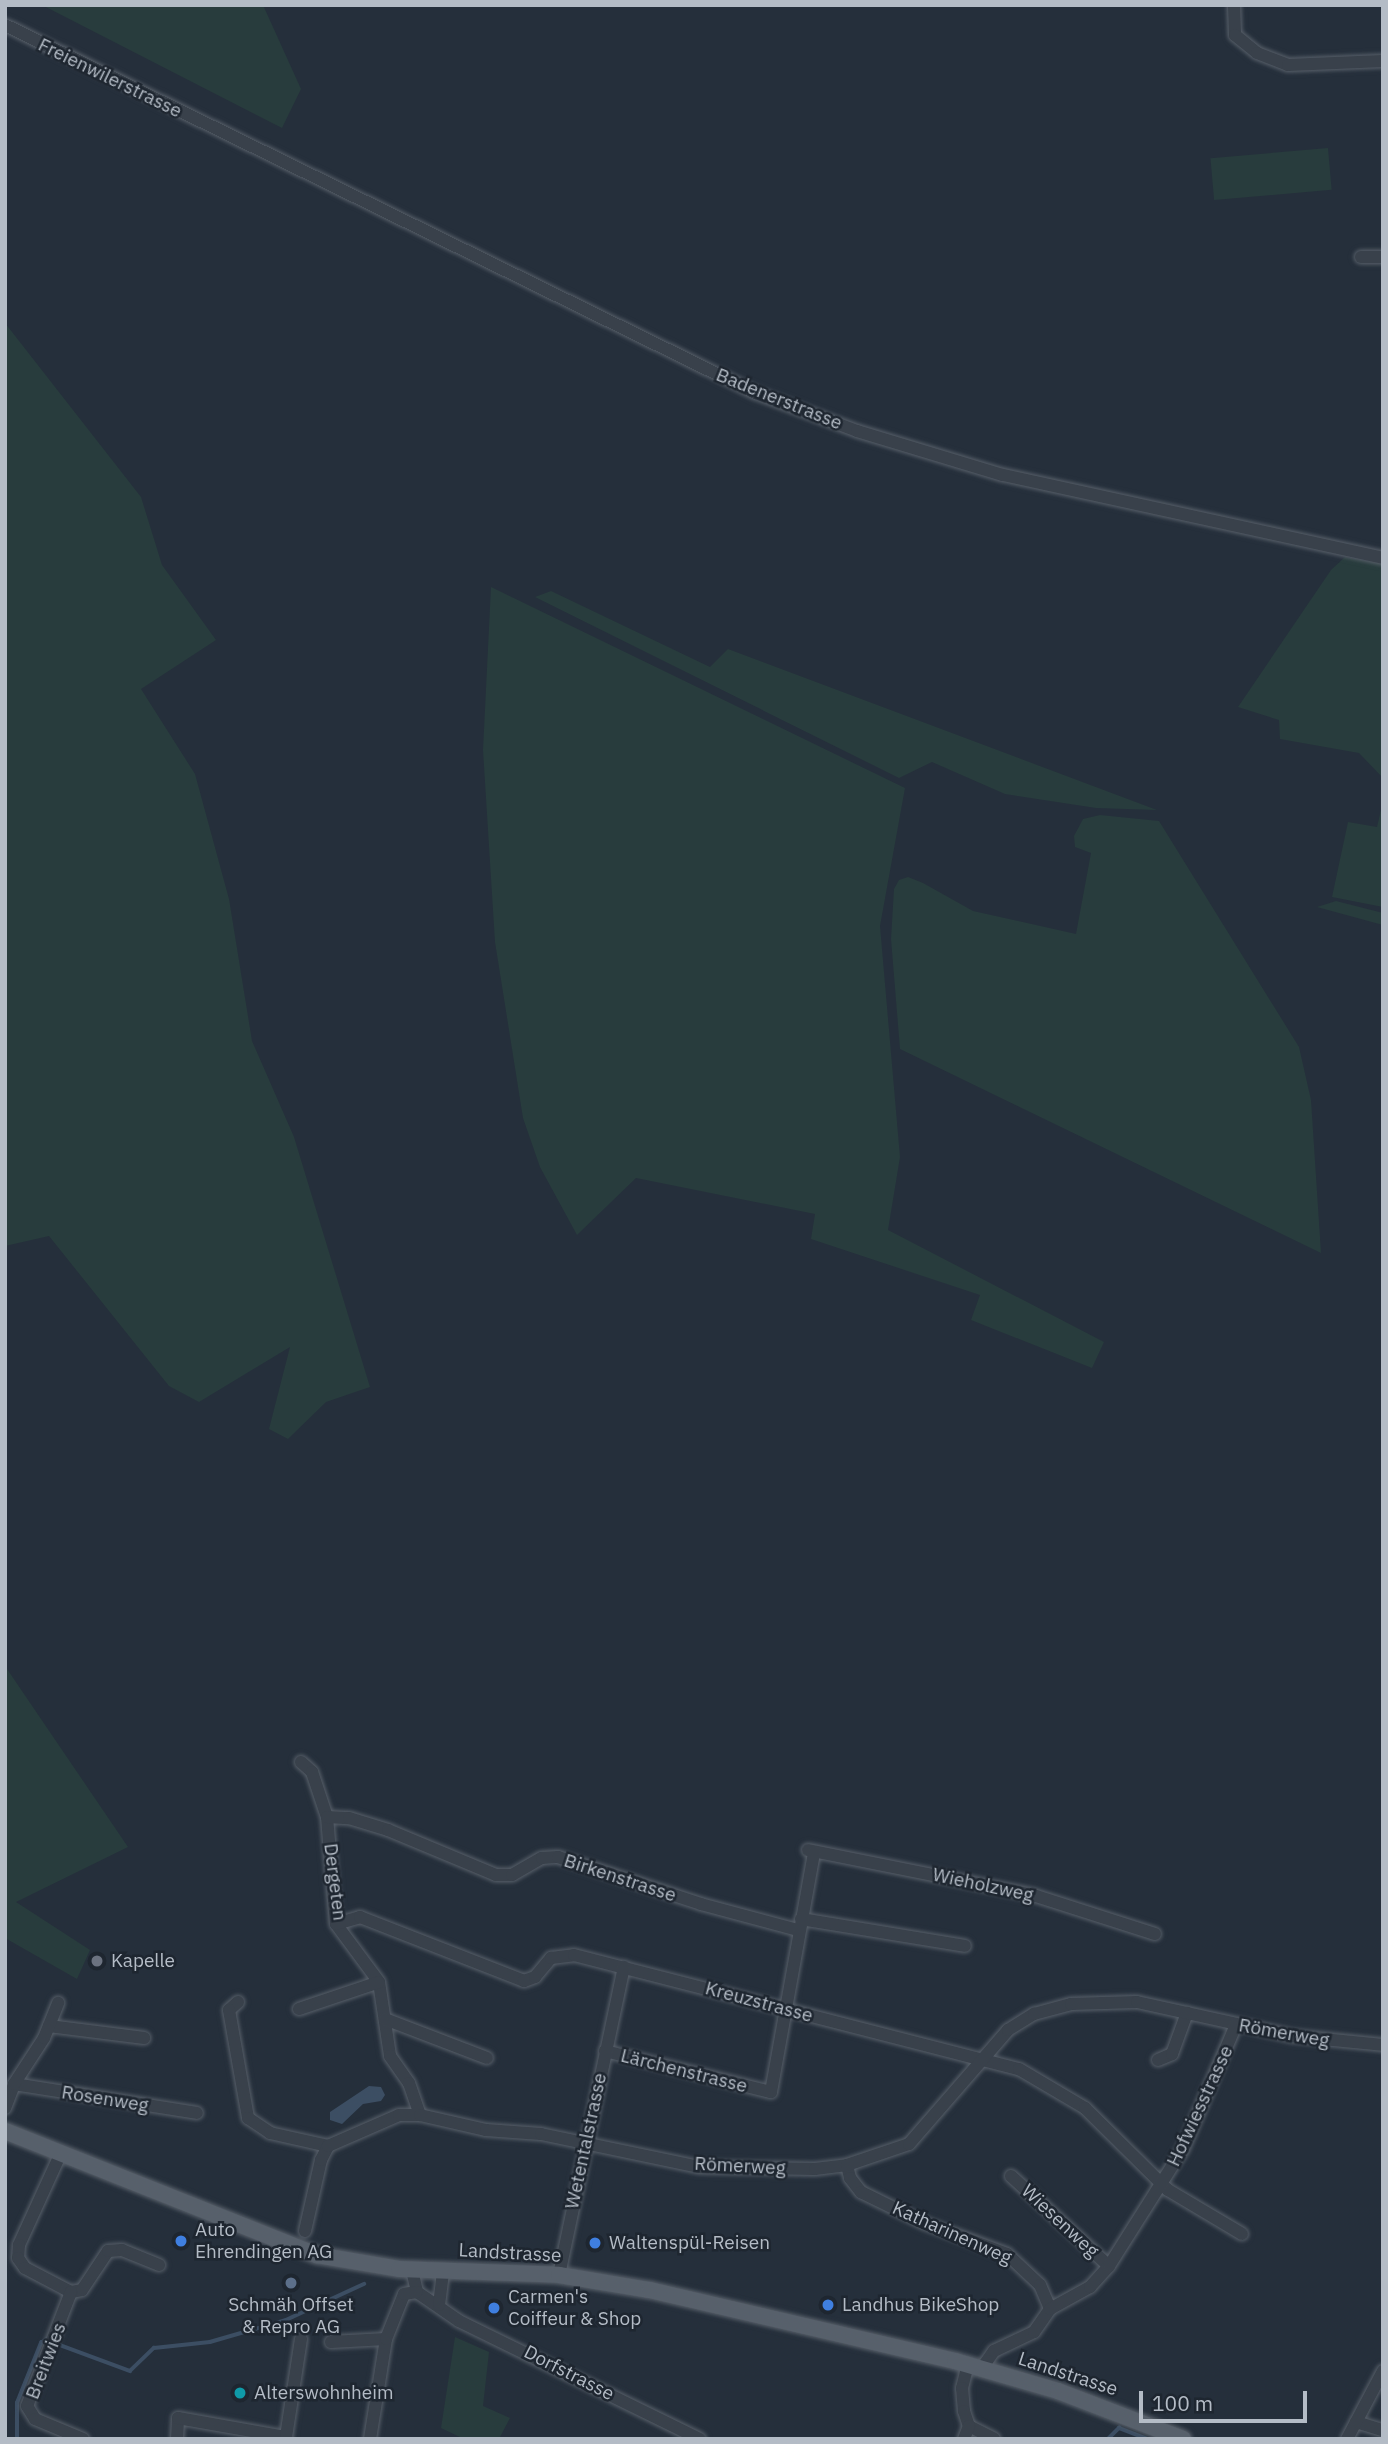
<!DOCTYPE html>
<html>
<head>
<meta charset="utf-8">
<style>
  body { margin:0 }
  #map { position:relative; width:1388px; height:2444px; overflow:hidden; background:#252f3b; font-family:"IBM Plex Sans",sans-serif }
  div>[style] { position:absolute }
  .green>* { inset:0; background:#283c3d; transform-origin:0 0 }
  .water>* { inset:0; background:#3c4e63 }
  .stream>* { height:3.5px; margin:-1.75px; padding:0 1.75px; transform-origin:1.75px; border-radius:1.75px; background:#3c4e63 }
  .roads { filter:drop-shadow(0 0 2px #575f69) drop-shadow(0 0 2px #575f69) }
  .minor>* { height:12px; margin:-6px; padding:0 6px; transform-origin:6px; border-radius:6px; background:#39414b }
  .major>* { height:16px; margin:-8px; padding:0 8px; transform-origin:8px; border-radius:8px; background:#57606b }
  .dots>* { width:19px; height:19px; translate:-50% -50%; box-sizing:border-box; border:4px solid #1e2630; border-radius:50% }
  span { translate:-50% -50%; white-space:nowrap; text-align:center; line-height:1.15; -webkit-text-stroke:5px #1e2630; paint-order:stroke }
  .street-label { font-size:19px; color:#b4bcc6 }
  .poi-label { font-size:19px; color:#b4bcc6 }
  .left { translate:0 -50%; text-align:left }
  .frame { position:absolute; inset:0; border:7px solid #b4bcc6; pointer-events:none }
  .scale { position:absolute; left:1139px; top:2391px; width:168px; height:32px; box-sizing:border-box; border:4px solid #b4bcc6; border-top:0; padding-left:9px; font-size:21px; line-height:24px; white-space:nowrap; color:#b4bcc6; -webkit-text-stroke:5px #1e2630; paint-order:stroke }
</style>
</head>
<body>
<div id="map">
  <div class="green">
    <i style="clip-path:polygon(42px 5px,263px 5px,301px 89px,282px 128px)"></i>
    <i style="left:1328px;top:148px;width:42px;height:118px;rotate:85deg"></i>
    <i style="clip-path:polygon(5px 323px,141px 497px,162px 565px,216px 640px,141px 689px,195px 774px,229px 899px,252px 1041px,294px 1137px,370px 1387px,326px 1402px,288px 1439px,269px 1429px,290px 1347px,199px 1402px,169px 1386px,49px 1236px,5px 1246px)"></i>
    <i style="clip-path:polygon(1345px 557px,1383px 564px,1383px 778px,1359px 753px,1280px 739px,1279px 720px,1238px 707px,1331px 570px)"></i>
    <i style="clip-path:polygon(491px 587px,905px 788px,880px 926px,900px 1157px,888px 1230px,1104px 1342px,1092px 1368px,971px 1320px,980px 1295px,811px 1239px,815px 1214px,636px 1178px,577px 1235px,540px 1167px,523px 1118px,495px 942px,483px 750px)"></i>
    <i style="clip-path:polygon(551px 591px,710px 667px,728px 649px,1157px 810px,1096px 808px,1005px 794px,932px 762px,899px 778px,535px 597px)"></i>
    <i style="clip-path:polygon(1383px 801px,1383px 907px,1332px 897px,1348px 822px,1377px 827px)"></i>
    <i style="clip-path:polygon(1100px 815px,1159px 821px,1299px 1047px,1311px 1100px,1321px 1253px,900px 1049px,891px 939px,894px 889px,899px 880px,908px 877px,923px 883px,973px 911px,1076px 934px,1091px 853px,1075px 847px,1074px 836px,1083px 819px)"></i>
    <i style="clip-path:polygon(1336px 901px,1383px 913px,1383px 925px,1317px 907px)"></i>
    <i style="clip-path:polygon(5px 1666px,128px 1847px,16px 1902px,90px 1950px,77px 1979px,5px 1938px)"></i>
    <i style="clip-path:polygon(455px 2337px,489px 2352px,483px 2406px,510px 2418px,499px 2439px,464px 2439px,441px 2428px)"></i>
  </div>
  <div class="water">
    <i style="clip-path:polygon(369px 2086px,381px 2087px,385px 2095px,381px 2101px,363px 2104px,342px 2124px,330px 2120px,330px 2112px)"></i>
  </div>
  <div class="stream">
    <i style="left:57px;top:2344px;width:78px;rotate:20.3deg"></i>
    <i style="left:130px;top:2371px;width:33px;rotate:-44deg"></i>
    <i style="left:154px;top:2348px;width:56px;rotate:-6.1deg"></i>
    <i style="left:210px;top:2342px;width:79px;rotate:-16.1deg"></i>
    <i style="left:286px;top:2320px;width:86px;rotate:-24.8deg"></i>
    <i style="left:17px;top:2439px;width:36px;rotate:-90deg"></i>
    <i style="left:17px;top:2403px;width:65px;rotate:-68.2deg"></i>
    <i style="left:41px;top:2343px;width:7px;rotate:-34deg"></i>
    <i style="left:1108px;top:2439px;width:16px;rotate:-45deg"></i>
    <i style="left:1119px;top:2428px;width:30px;rotate:21deg"></i>
  </div>
  <div class="roads">
    <div class="minor">
      <i style="left:1234px;top:5px;width:30px;rotate:88deg"></i>
      <i style="left:1235px;top:35px;width:28px;rotate:39deg"></i>
      <i style="left:1257px;top:53px;width:33px;rotate:21deg"></i>
      <i style="left:1288px;top:65px;width:95px;rotate:-2.4deg"></i>
      <i style="left:5px;top:25px;width:836px;rotate:26.11deg"></i>
      <i style="left:756px;top:393px;width:108px;rotate:20.6deg"></i>
      <i style="left:857px;top:431px;width:152px;rotate:16.8deg"></i>
      <i style="left:1003px;top:475px;width:389px;rotate:12.3deg"></i>
      <i style="left:1361px;top:257px;width:22px"></i>
      <i style="left:301px;top:1762px;width:15px;rotate:42deg"></i>
      <i style="left:312px;top:1772px;width:47px;rotate:71.6deg"></i>
      <i style="left:327px;top:1817px;width:107px;rotate:85.2deg"></i>
      <i style="left:336px;top:1924px;width:72px;rotate:53.4deg"></i>
      <i style="left:379px;top:1982px;width:75px;rotate:81.5deg"></i>
      <i style="left:390px;top:2056px;width:33px;rotate:55deg"></i>
      <i style="left:409px;top:2083px;width:34px;rotate:71deg"></i>
      <i style="left:327px;top:1817px;width:22px;rotate:3deg"></i>
      <i style="left:349px;top:1818px;width:41px;rotate:17.1deg"></i>
      <i style="left:388px;top:1830px;width:117px;rotate:22.6deg"></i>
      <i style="left:496px;top:1875px;width:16px"></i>
      <i style="left:512px;top:1875px;width:34px;rotate:-30deg"></i>
      <i style="left:542px;top:1858px;width:16px;rotate:-4deg"></i>
      <i style="left:558px;top:1857px;width:151px;rotate:18.2deg"></i>
      <i style="left:701px;top:1904px;width:100px;rotate:15deg"></i>
      <i style="left:808px;top:1850px;width:229px;rotate:11.3deg"></i>
      <i style="left:1033px;top:1895px;width:128px;rotate:17.7deg"></i>
      <i style="left:801px;top:1919px;width:166px;rotate:9.3deg"></i>
      <i style="left:336px;top:1924px;width:25px;rotate:-16deg"></i>
      <i style="left:360px;top:1917px;width:176px;rotate:21.3deg"></i>
      <i style="left:524px;top:1981px;width:12px;rotate:-20deg"></i>
      <i style="left:535px;top:1977px;width:25px;rotate:-50deg"></i>
      <i style="left:551px;top:1958px;width:23px;rotate:-7deg"></i>
      <i style="left:574px;top:1955px;width:459px;rotate:14.4deg"></i>
      <i style="left:1019px;top:2069px;width:77px;rotate:30.6deg"></i>
      <i style="left:1085px;top:2108px;width:117px;rotate:44.7deg"></i>
      <i style="left:1168px;top:2190px;width:86px;rotate:30.7deg"></i>
      <i style="left:238px;top:2002px;width:12px;rotate:138deg"></i>
      <i style="left:229px;top:2010px;width:110px;rotate:80deg"></i>
      <i style="left:248px;top:2118px;width:27px;rotate:34deg"></i>
      <i style="left:270px;top:2133px;width:59px;rotate:12.6deg"></i>
      <i style="left:299px;top:2009px;width:84px;rotate:-18.6deg"></i>
      <i style="left:385px;top:2019px;width:109px;rotate:20.9deg"></i>
      <i style="left:49px;top:2026px;width:96px;rotate:7.2deg"></i>
      <i style="left:605px;top:2051px;width:171px;rotate:13.9deg"></i>
      <i style="left:771px;top:2092px;width:244px;rotate:-79.8deg"></i>
      <i style="left:1158px;top:2060px;width:15px;rotate:-23deg"></i>
      <i style="left:1172px;top:2054px;width:44px;rotate:-69.9deg"></i>
      <i style="left:14px;top:2084px;width:185px;rotate:9deg"></i>
      <i style="left:5px;top:2108px;width:26px;rotate:-69deg"></i>
      <i style="left:14px;top:2084px;width:55px;rotate:-56.9deg"></i>
      <i style="left:44px;top:2038px;width:38px;rotate:-68deg"></i>
      <i style="left:60px;top:2155px;width:99px;rotate:114.5deg"></i>
      <i style="left:19px;top:2245px;width:13px;rotate:94deg"></i>
      <i style="left:18px;top:2258px;width:12px;rotate:55deg"></i>
      <i style="left:25px;top:2268px;width:52px;rotate:27.6deg"></i>
      <i style="left:71px;top:2292px;width:11px;rotate:-10deg"></i>
      <i style="left:82px;top:2290px;width:47px;rotate:-56.3deg"></i>
      <i style="left:108px;top:2251px;width:14px;rotate:-4deg"></i>
      <i style="left:122px;top:2250px;width:40px;rotate:22deg"></i>
      <i style="left:847px;top:2165px;width:13px;rotate:77deg"></i>
      <i style="left:850px;top:2178px;width:18px;rotate:52deg"></i>
      <i style="left:861px;top:2192px;width:70px;rotate:26.2deg"></i>
      <i style="left:924px;top:2223px;width:89px;rotate:20.5deg"></i>
      <i style="left:1007px;top:2254px;width:45px;rotate:43.2deg"></i>
      <i style="left:1040px;top:2285px;width:26px;rotate:67deg"></i>
      <i style="left:1011px;top:2176px;width:133px;rotate:42.6deg"></i>
      <i style="left:305px;top:2231px;width:73px;rotate:-77.3deg"></i>
      <i style="left:321px;top:2160px;width:16px;rotate:-63deg"></i>
      <i style="left:328px;top:2146px;width:77px;rotate:-23.6deg"></i>
      <i style="left:399px;top:2115px;width:21px"></i>
      <i style="left:420px;top:2115px;width:68px;rotate:12.8deg"></i>
      <i style="left:486px;top:2130px;width:55px;rotate:4.2deg"></i>
      <i style="left:541px;top:2134px;width:161px;rotate:11.8deg"></i>
      <i style="left:699px;top:2167px;width:116px;rotate:1deg"></i>
      <i style="left:815px;top:2169px;width:32px;rotate:-7deg"></i>
      <i style="left:847px;top:2165px;width:65px;rotate:-18.7deg"></i>
      <i style="left:909px;top:2144px;width:151px;rotate:-49deg"></i>
      <i style="left:1008px;top:2030px;width:31px;rotate:-32deg"></i>
      <i style="left:1034px;top:2014px;width:38px;rotate:-15deg"></i>
      <i style="left:1071px;top:2004px;width:66px;rotate:-1.7deg"></i>
      <i style="left:1137px;top:2002px;width:159px;rotate:12.4deg"></i>
      <i style="left:1292px;top:2036px;width:91px;rotate:5.6deg"></i>
      <i style="left:412px;top:2270px;width:23px;rotate:77deg"></i>
      <i style="left:417px;top:2292px;width:51px;rotate:34.6deg"></i>
      <i style="left:459px;top:2321px;width:268px;rotate:26.1deg"></i>
      <i style="left:559px;top:2275px;width:315px;rotate:-78.1deg"></i>
      <i style="left:71px;top:2292px;width:122px;rotate:111.1deg"></i>
      <i style="left:27px;top:2406px;width:15px;rotate:58deg"></i>
      <i style="left:35px;top:2419px;width:52px;rotate:22.6deg"></i>
      <i style="left:439px;top:2305px;width:35px;rotate:-83deg"></i>
      <i style="left:331px;top:2342px;width:55px;rotate:-3.1deg"></i>
      <i style="left:968px;top:2364px;width:25px;rotate:104deg"></i>
      <i style="left:962px;top:2388px;width:23px;rotate:85deg"></i>
      <i style="left:964px;top:2411px;width:16px;rotate:72deg"></i>
      <i style="left:969px;top:2426px;width:28px;rotate:27deg"></i>
      <i style="left:982px;top:2368px;width:21px;rotate:-55deg"></i>
      <i style="left:994px;top:2351px;width:44px;rotate:-25.4deg"></i>
      <i style="left:1034px;top:2332px;width:28px;rotate:-55deg"></i>
      <i style="left:1050px;top:2309px;width:46px;rotate:-28.8deg"></i>
      <i style="left:1090px;top:2287px;width:28px;rotate:-48deg"></i>
      <i style="left:1109px;top:2266px;width:138px;rotate:-57.7deg"></i>
      <i style="left:1183px;top:2149px;width:135px;rotate:-66.9deg"></i>
      <i style="left:1356px;top:2422px;width:28px;rotate:17deg"></i>
      <i style="left:177px;top:2439px;width:21px;rotate:-87deg"></i>
      <i style="left:178px;top:2418px;width:110px;rotate:10deg"></i>
      <i style="left:286px;top:2437px;width:99px;rotate:-81.3deg"></i>
      <i style="left:370px;top:2439px;width:101px;rotate:-80.9deg"></i>
      <i style="left:386px;top:2339px;width:48px;rotate:-68.2deg"></i>
      <i style="left:404px;top:2294px;width:13px;rotate:-9deg"></i>
      <i style="left:964px;top:2439px;width:14px;rotate:-69deg"></i>
      <i style="left:1347px;top:2439px;width:77px;rotate:-62.1deg"></i>
    </div>
    <div class="major">
      <i style="left:5px;top:2131px;width:336px;rotate:21.7deg"></i>
      <i style="left:317px;top:2255px;width:83px;rotate:9.7deg"></i>
      <i style="left:399px;top:2269px;width:160px;rotate:2.1deg"></i>
      <i style="left:559px;top:2275px;width:92px;rotate:9.4deg"></i>
      <i style="left:650px;top:2290px;width:313px;rotate:13.1deg"></i>
      <i style="left:955px;top:2361px;width:107px;rotate:16.2deg"></i>
      <i style="left:1058px;top:2391px;width:134px;rotate:21deg"></i>
    </div>
  </div>
  <div class="dots">
    <i style="left:97px;top:1961px;background:#6b7280"></i>
    <i style="left:181px;top:2241px;background:#3f7fe0"></i>
    <i style="left:595px;top:2243px;background:#3f7fe0"></i>
    <i style="left:291px;top:2283px;background:#5c6f8a"></i>
    <i style="left:828px;top:2305px;background:#3f7fe0"></i>
    <i style="left:494px;top:2308px;background:#3f7fe0"></i>
    <i style="left:240px;top:2393px;background:#0f9aa8"></i>
  </div>
  <div class="street-label">
    <span style="left:110px;top:78px;rotate:26deg">Freienwilerstrasse</span>
    <span style="left:779px;top:399px;rotate:22deg">Badenerstrasse</span>
    <span style="left:620px;top:1878px;rotate:18deg">Birkenstrasse</span>
    <span style="left:335px;top:1882px;rotate:83deg">Dergeten</span>
    <span style="left:983px;top:1885px;rotate:12deg">Wieholzweg</span>
    <span style="left:759px;top:2002px;rotate:15deg">Kreuzstrasse</span>
    <span style="left:1284px;top:2033px;rotate:10deg">Römerweg</span>
    <span style="left:684px;top:2071px;rotate:14deg">Lärchenstrasse</span>
    <span style="left:105px;top:2099px;rotate:9deg">Rosenweg</span>
    <span style="left:1200px;top:2106px;rotate:-65deg">Hofwiesstrasse</span>
    <span style="left:586px;top:2141px;rotate:-78deg">Wetentalstrasse</span>
    <span style="left:740px;top:2166px;rotate:3deg">Römerweg</span>
    <span style="left:1060px;top:2221px;rotate:43deg">Wiesenweg</span>
    <span style="left:952px;top:2233px;rotate:24deg">Katharinenweg</span>
    <span style="left:510px;top:2253px;rotate:3deg">Landstrasse</span>
    <span style="left:46px;top:2361px;rotate:-69deg">Breitwies</span>
    <span style="left:569px;top:2373px;rotate:27deg">Dorfstrasse</span>
    <span style="left:1068px;top:2374px;rotate:18deg">Landstrasse</span>
  </div>
  <div class="poi-label">
    <span class="left" style="left:111px;top:1961px">Kapelle</span>
    <span class="left" style="left:195px;top:2241px">Auto<br>Ehrendingen AG</span>
    <span class="left" style="left:609px;top:2243px">Waltenspül-Reisen</span>
    <span class="left" style="left:508px;top:2308px">Carmen's<br>Coiffeur &amp; Shop</span>
    <span style="left:291px;top:2316px">Schmäh Offset<br>&amp; Repro AG</span>
    <span class="left" style="left:842px;top:2305px">Landhus BikeShop</span>
    <span class="left" style="left:254px;top:2393px">Alterswohnheim</span>
  </div>
  <div class="frame"></div>
  <div class="scale">100 m</div>
</div>
</body>
</html>
